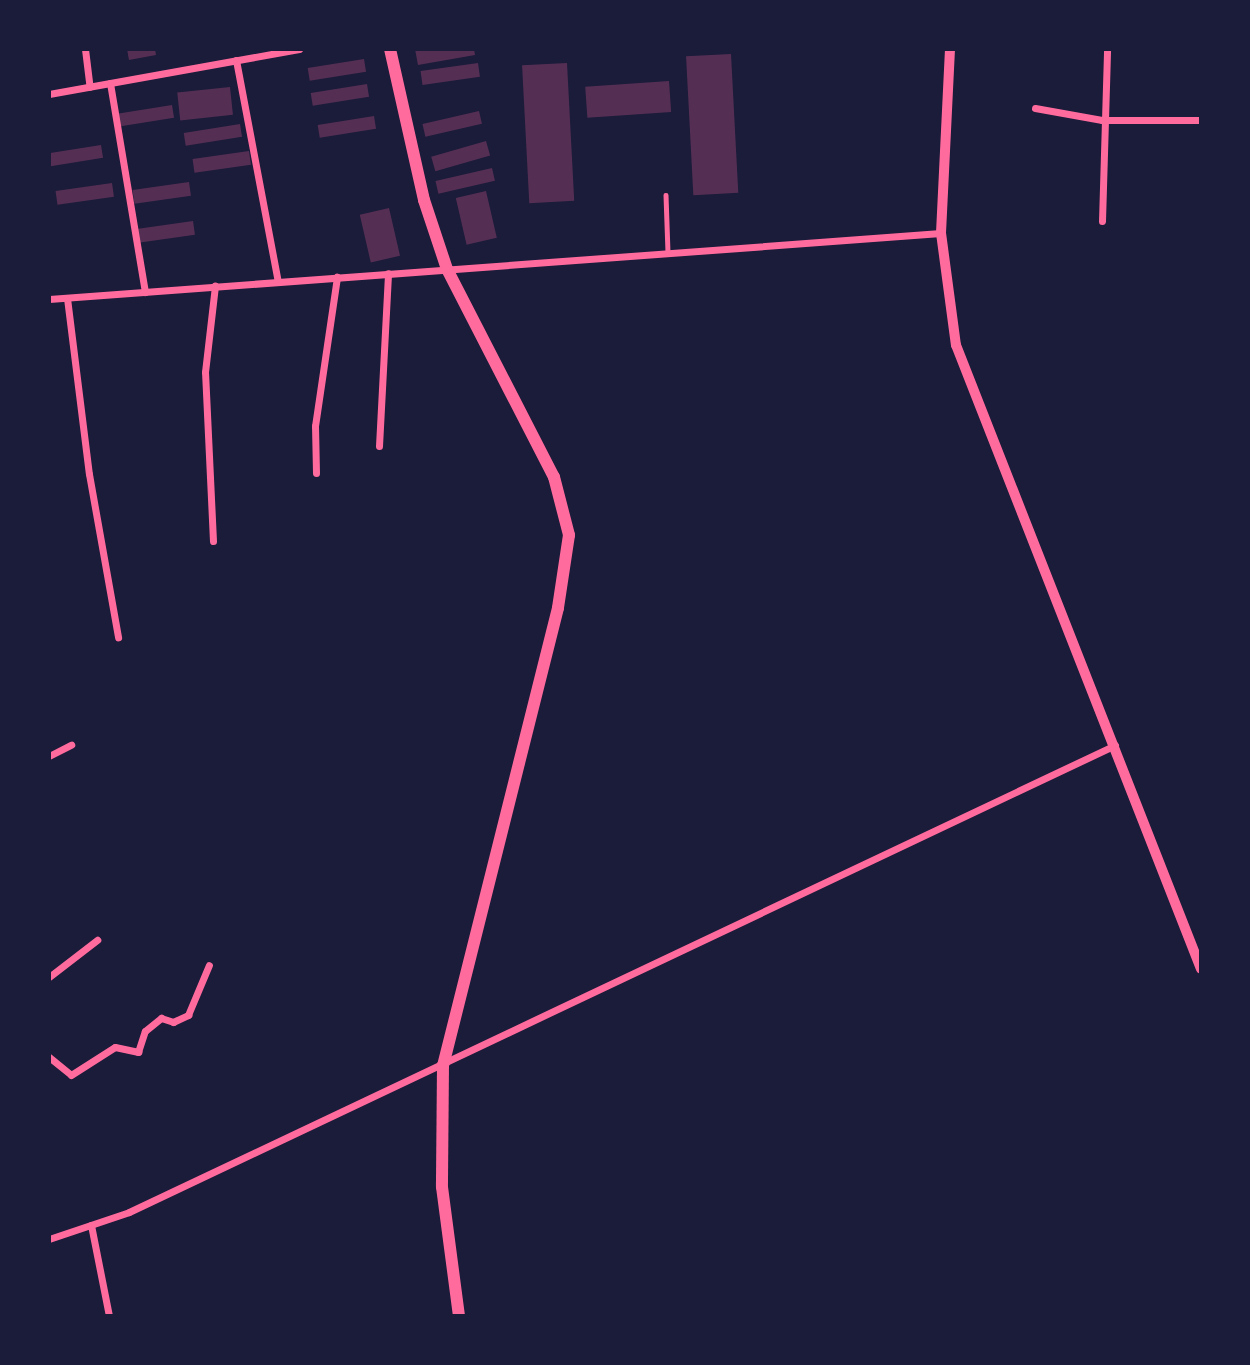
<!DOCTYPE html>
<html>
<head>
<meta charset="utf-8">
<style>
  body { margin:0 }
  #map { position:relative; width:1250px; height:1365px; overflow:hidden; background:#1b1b3a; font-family:"IBM Plex Serif",serif }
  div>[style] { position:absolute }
  .building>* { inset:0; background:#542f53; transform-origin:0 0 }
  .service>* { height:4.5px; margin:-2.25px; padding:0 2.25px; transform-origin:2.25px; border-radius:2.25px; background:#ff6b9d }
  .minor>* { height:7px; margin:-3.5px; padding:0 3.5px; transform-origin:3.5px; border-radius:3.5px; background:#ff6b9d }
  .tertiary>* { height:10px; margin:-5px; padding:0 5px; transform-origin:5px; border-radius:5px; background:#ff6b9d }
  .secondary>* { height:12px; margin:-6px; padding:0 6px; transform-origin:6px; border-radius:6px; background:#ff6b9d }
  span { translate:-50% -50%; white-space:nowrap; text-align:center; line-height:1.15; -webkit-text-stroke:5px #1b1b3a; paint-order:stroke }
  .frame { position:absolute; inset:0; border:51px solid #1b1b3a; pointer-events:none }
</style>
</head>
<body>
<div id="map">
  <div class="building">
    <i style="clip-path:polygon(127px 49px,155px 49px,156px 55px,129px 60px)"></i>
    <i style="clip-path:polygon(415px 49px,474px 49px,475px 55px,418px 65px)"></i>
    <i style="left:731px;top:54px;width:139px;height:45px;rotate:87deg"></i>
    <i style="left:364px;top:59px;width:13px;height:57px;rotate:81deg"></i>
    <i style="left:478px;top:63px;width:14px;height:58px;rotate:82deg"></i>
    <i style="left:567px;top:63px;width:138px;height:45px;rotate:87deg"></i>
    <i style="left:669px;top:81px;width:31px;height:84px;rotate:86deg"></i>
    <i style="left:367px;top:84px;width:13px;height:57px;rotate:81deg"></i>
    <i style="left:230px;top:87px;width:28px;height:53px;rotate:84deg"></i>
    <i style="left:172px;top:105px;width:13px;height:57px;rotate:81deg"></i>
    <i style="left:479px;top:111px;width:13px;height:58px;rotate:77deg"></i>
    <i style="left:374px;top:116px;width:13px;height:57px;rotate:81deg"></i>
    <i style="left:240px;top:124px;width:13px;height:57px;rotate:81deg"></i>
    <i style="left:486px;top:141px;width:15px;height:57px;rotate:74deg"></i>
    <i style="left:101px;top:145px;width:13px;height:53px;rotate:81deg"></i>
    <i style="left:249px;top:151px;width:14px;height:57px;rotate:82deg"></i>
    <i style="left:492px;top:168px;width:13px;height:58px;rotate:77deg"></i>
    <i style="left:189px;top:182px;width:14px;height:57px;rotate:82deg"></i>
    <i style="left:112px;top:183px;width:14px;height:57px;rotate:82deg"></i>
    <i style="left:486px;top:191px;width:48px;height:31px;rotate:77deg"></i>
    <i style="left:389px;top:208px;width:49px;height:30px;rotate:77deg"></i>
    <i style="left:193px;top:221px;width:14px;height:57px;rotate:82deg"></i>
  </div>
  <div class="service">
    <i style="left:666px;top:195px;width:56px;rotate:88deg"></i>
  </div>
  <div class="minor">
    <i style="left:85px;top:49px;width:38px;rotate:83deg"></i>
    <i style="left:236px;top:60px;width:226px;rotate:79.3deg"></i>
    <i style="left:110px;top:83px;width:212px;rotate:80.5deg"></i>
    <i style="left:49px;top:94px;width:254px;rotate:-10.2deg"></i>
    <i style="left:1035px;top:108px;width:68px;rotate:10.2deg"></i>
    <i style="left:1102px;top:120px;width:99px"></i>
    <i style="left:1102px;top:221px;width:172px;rotate:-88.3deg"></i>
    <i style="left:67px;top:298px;width:177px;rotate:82.9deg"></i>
    <i style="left:89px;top:474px;width:166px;rotate:79.9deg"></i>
    <i style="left:49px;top:299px;width:894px;rotate:-4.23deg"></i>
    <i style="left:379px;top:446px;width:173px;rotate:-87deg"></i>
    <i style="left:316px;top:473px;width:47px;rotate:-91.2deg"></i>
    <i style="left:315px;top:426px;width:151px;rotate:-81.6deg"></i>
    <i style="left:213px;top:541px;width:169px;rotate:-92.7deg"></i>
    <i style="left:205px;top:372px;width:87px;rotate:-83.4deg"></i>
    <i style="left:49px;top:756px;width:25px;rotate:-27deg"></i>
    <i style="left:49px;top:977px;width:61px;rotate:-37.6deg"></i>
    <i style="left:49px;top:1057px;width:28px;rotate:39deg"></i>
    <i style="left:71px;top:1075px;width:52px;rotate:-32.5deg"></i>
    <i style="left:115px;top:1047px;width:24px;rotate:12deg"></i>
    <i style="left:138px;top:1052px;width:22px;rotate:-72deg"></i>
    <i style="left:145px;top:1031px;width:21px;rotate:-39deg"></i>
    <i style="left:161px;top:1018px;width:13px;rotate:18deg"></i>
    <i style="left:173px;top:1022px;width:17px;rotate:-25deg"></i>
    <i style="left:188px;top:1015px;width:54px;rotate:-67.2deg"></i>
    <i style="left:91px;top:1225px;width:93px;rotate:78.8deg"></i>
    <i style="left:49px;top:1239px;width:84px;rotate:-18.6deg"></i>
    <i style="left:129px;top:1212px;width:1091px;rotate:-25.34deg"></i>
  </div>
  <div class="tertiary">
    <i style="left:950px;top:49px;width:184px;rotate:92.8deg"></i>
    <i style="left:941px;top:233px;width:113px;rotate:82.4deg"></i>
    <i style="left:956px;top:345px;width:670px;rotate:68.56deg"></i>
  </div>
  <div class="secondary">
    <i style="left:390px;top:49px;width:155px;rotate:77.3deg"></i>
    <i style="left:424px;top:200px;width:73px;rotate:71.6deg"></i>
    <i style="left:447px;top:269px;width:234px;rotate:62.8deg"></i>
    <i style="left:554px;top:477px;width:60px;rotate:75.5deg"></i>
    <i style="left:569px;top:535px;width:74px;rotate:98.6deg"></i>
    <i style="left:558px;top:608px;width:471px;rotate:104.1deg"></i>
    <i style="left:443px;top:1065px;width:122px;rotate:90.5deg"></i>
    <i style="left:442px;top:1187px;width:130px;rotate:82.5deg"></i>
  </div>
  <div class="frame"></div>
</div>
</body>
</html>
